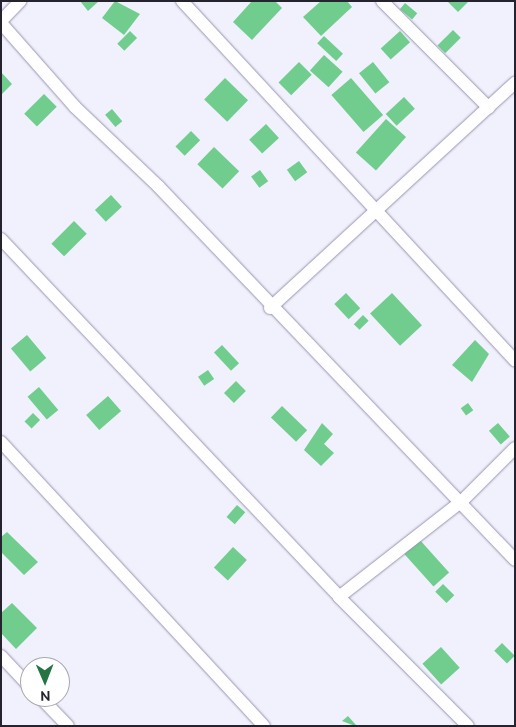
<!DOCTYPE html>
<html>
<head>
<meta charset="utf-8">
<style>
  body { margin:0 }
  #map { position:relative; width:516px; height:727px; overflow:hidden; background:#f1f1fd; font-family:Ubuntu,sans-serif }
  div>[style] { position:absolute }
  .building>* { inset:0; background:#71cd8d; transform-origin:0 0 }
  .roads { filter:drop-shadow(0 0 1px #9694b1) drop-shadow(0 0 1px #9694b1) }
  .minor>* { height:12px; margin:-6px; padding:0 6px; transform-origin:6px; border-radius:6px; background:#fff }
  span { translate:-50% -50%; white-space:nowrap; text-align:center; line-height:1.15; -webkit-text-stroke:4.5px #fff; paint-order:stroke }
  .frame { position:absolute; inset:0; border:2px solid #24232e; pointer-events:none }
  .north { position:absolute; left:20px; top:657px; width:50px; height:50px; box-sizing:border-box; background:#fff; border:1px solid #a7a7ab; border-radius:50%; rotate:179deg; font-size:14px; font-weight:700; line-height:20px; text-align:center; color:#24232e }
  .north::after { content:''; display:block; margin:auto; width:18px; height:22px; background:#267443; clip-path:polygon(50% 0,100% 100%,50% 72%,0 100%) }
</style>
</head>
<body>
<div id="map">
  <div class="building">
    <i style="clip-path:polygon(80px 1px,99px 1px,88px 11px)"></i>
    <i style="clip-path:polygon(115px 1px,140px 14px,124px 35px,102px 18px)"></i>
    <i style="clip-path:polygon(252px 1px,275px 1px,282px 8px,252px 40px,233px 22px)"></i>
    <i style="clip-path:polygon(321px 1px,347px 1px,352px 7px,321px 36px,303px 17px)"></i>
    <i style="clip-path:polygon(447px 1px,469px 1px,458px 12px)"></i>
    <i style="left:405px;top:3px;width:16px;height:8px;rotate:40deg"></i>
    <i style="left:453px;top:30px;width:11px;height:22px;rotate:45deg"></i>
    <i style="left:130px;top:31px;width:10px;height:18px;rotate:45deg"></i>
    <i style="left:400px;top:31px;width:15px;height:26px;rotate:48deg"></i>
    <i style="left:324px;top:36px;width:26px;height:10px;rotate:43deg"></i>
    <i style="left:324px;top:55px;width:25px;height:21px;rotate:42deg"></i>
    <i style="left:299px;top:62px;width:18px;height:29px;rotate:45deg"></i>
    <i style="left:373px;top:62px;width:26px;height:18px;rotate:51deg"></i>
    <i style="clip-path:polygon(1px 72px,12px 84px,1px 95px)"></i>
    <i style="left:225px;top:78px;width:32px;height:30px;rotate:44deg"></i>
    <i style="left:351px;top:78px;width:49px;height:26px;rotate:49deg"></i>
    <i style="left:44px;top:94px;width:18px;height:28px;rotate:45deg"></i>
    <i style="left:404px;top:97px;width:16px;height:25px;rotate:47deg"></i>
    <i style="left:112px;top:109px;width:16px;height:9px;rotate:50deg"></i>
    <i style="left:386px;top:119px;width:27px;height:45px;rotate:42deg"></i>
    <i style="left:266px;top:124px;width:19px;height:23px;rotate:47deg"></i>
    <i style="left:191px;top:131px;width:13px;height:22px;rotate:45deg"></i>
    <i style="left:214px;top:147px;width:35px;height:24px;rotate:44deg"></i>
    <i style="left:299px;top:161px;width:14px;height:15px;rotate:54deg"></i>
    <i style="left:260px;top:170px;width:14px;height:11px;rotate:54deg"></i>
    <i style="left:111px;top:195px;width:16px;height:22px;rotate:47deg"></i>
    <i style="left:74px;top:221px;width:18px;height:32px;rotate:45deg"></i>
    <i style="left:346px;top:293px;width:21px;height:16px;rotate:47deg"></i>
    <i style="left:392px;top:293px;width:44px;height:30px;rotate:47deg"></i>
    <i style="left:363px;top:315px;width:8px;height:13px;rotate:45deg"></i>
    <i style="left:27px;top:335px;width:30px;height:21px;rotate:50deg"></i>
    <i style="clip-path:polygon(475px 340px,489px 354px,472px 382px,452px 365px)"></i>
    <i style="left:222px;top:345px;width:25px;height:11px;rotate:47deg"></i>
    <i style="left:208px;top:370px;width:11px;height:12px;rotate:56deg"></i>
    <i style="left:236px;top:381px;width:14px;height:17px;rotate:45deg"></i>
    <i style="left:39px;top:387px;width:30px;height:15px;rotate:50deg"></i>
    <i style="left:108px;top:396px;width:20px;height:29px;rotate:49deg"></i>
    <i style="left:468px;top:403px;width:9px;height:9px;rotate:54deg"></i>
    <i style="left:282px;top:406px;width:35px;height:16px;rotate:44deg"></i>
    <i style="left:33px;top:413px;width:10px;height:12px;rotate:45deg"></i>
    <i style="clip-path:polygon(322px 423px,333px 434px,324px 444px,334px 453px,321px 466px,304px 450px)"></i>
    <i style="left:498px;top:423px;width:18px;height:12px;rotate:49deg"></i>
    <i style="left:237px;top:505px;width:11px;height:16px;rotate:41deg"></i>
    <i style="clip-path:polygon(7px 532px,38px 562px,24px 575px,1px 552px,1px 537px)"></i>
    <i style="left:419px;top:539px;width:45px;height:21px;rotate:48deg"></i>
    <i style="left:233px;top:547px;width:19px;height:28px;rotate:43deg"></i>
    <i style="left:443px;top:584px;width:16px;height:11px;rotate:45deg"></i>
    <i style="clip-path:polygon(12px 603px,37px 628px,16px 649px,1px 633px,1px 613px)"></i>
    <i style="left:502px;top:643px;width:18px;height:11px;rotate:45deg"></i>
    <i style="left:441px;top:647px;width:28px;height:25px;rotate:48deg"></i>
    <i style="clip-path:polygon(348px 716px,356px 725px,355px 726px,342px 721px)"></i>
  </div>
  <div class="roads">
    <div class="minor">
      <i style="left:182px;top:1px;width:490px;rotate:47.2deg"></i>
      <i style="left:382px;top:1px;width:151px;rotate:45deg"></i>
      <i style="left:1px;top:21px;width:28px;rotate:-46deg"></i>
      <i style="left:1px;top:23px;width:112px;rotate:48.6deg"></i>
      <i style="left:75px;top:107px;width:115px;rotate:43.6deg"></i>
      <i style="left:158px;top:186px;width:517px;rotate:46.33deg"></i>
      <i style="left:1px;top:239px;width:492px;rotate:46.6deg"></i>
      <i style="left:339px;top:597px;width:182px;rotate:45deg"></i>
      <i style="left:270px;top:308px;width:333px;rotate:-42.6deg"></i>
      <i style="left:1px;top:442px;width:387px;rotate:47.2deg"></i>
      <i style="left:339px;top:597px;width:156px;rotate:-38deg"></i>
      <i style="left:462px;top:501px;width:75px;rotate:-45deg"></i>
      <i style="left:1px;top:656px;width:42px;rotate:46.9deg"></i>
      <i style="left:40px;top:697px;width:40px;rotate:46deg"></i>
    </div>
  </div>
  <div class="frame"></div>
  <div class="north">N</div>
</div>
</body>
</html>
